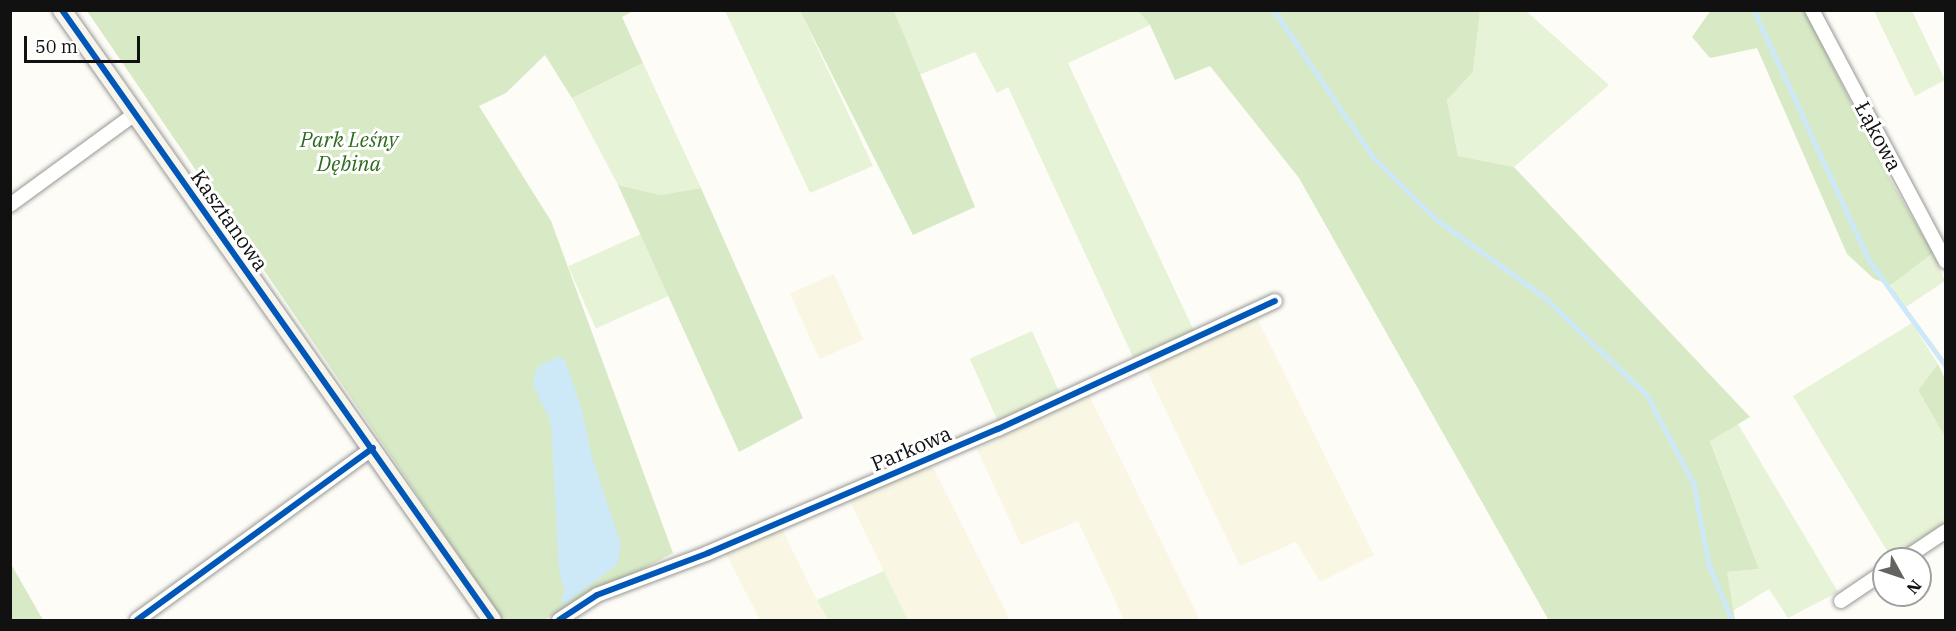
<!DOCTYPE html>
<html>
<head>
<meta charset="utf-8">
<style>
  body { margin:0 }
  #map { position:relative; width:1956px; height:631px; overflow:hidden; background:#fdfcf7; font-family:"IBM Plex Serif",serif }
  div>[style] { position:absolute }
  .farmland>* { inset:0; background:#f9f7e4; transform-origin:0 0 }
  .green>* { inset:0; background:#e7f3d7; transform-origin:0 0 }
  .forest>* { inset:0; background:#d8eac5 }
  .water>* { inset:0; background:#cde8f7 }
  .stream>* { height:4.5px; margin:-2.25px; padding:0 2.25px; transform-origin:2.25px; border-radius:2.25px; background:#cde8f7 }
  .roads { filter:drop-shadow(0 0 2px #979795) drop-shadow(0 0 2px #979795) }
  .street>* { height:14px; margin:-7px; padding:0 7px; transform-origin:7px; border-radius:7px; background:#fffffe }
  .secondary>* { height:18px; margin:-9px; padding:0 9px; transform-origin:9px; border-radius:9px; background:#f6f4eb }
  .cycleway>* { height:6px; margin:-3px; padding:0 3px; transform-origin:3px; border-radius:3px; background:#0057b8 }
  span { translate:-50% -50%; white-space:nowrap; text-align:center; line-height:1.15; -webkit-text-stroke:6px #fff; paint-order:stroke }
  .street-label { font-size:21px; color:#111 }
  .park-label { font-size:21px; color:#2f6b1f; font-style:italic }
  .frame { position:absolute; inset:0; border:12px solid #111; pointer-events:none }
  .north { position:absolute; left:1872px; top:547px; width:60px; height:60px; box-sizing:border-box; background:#fff; border:2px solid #a0a0a0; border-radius:50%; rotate:130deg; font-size:16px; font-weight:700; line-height:24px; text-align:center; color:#111 }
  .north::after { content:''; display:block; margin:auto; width:21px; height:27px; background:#646362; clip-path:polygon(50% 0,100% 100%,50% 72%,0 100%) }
  .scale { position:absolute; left:24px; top:36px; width:116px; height:27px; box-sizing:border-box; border:3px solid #111; border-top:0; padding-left:8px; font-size:18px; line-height:21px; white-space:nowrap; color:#111; -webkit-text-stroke:4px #fff; paint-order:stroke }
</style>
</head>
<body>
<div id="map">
  <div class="farmland">
    <i style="left:834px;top:274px;width:72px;height:48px;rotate:66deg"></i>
    <i style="clip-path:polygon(1257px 318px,1374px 555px,1320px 582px,1296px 542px,1240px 566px,1145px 367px)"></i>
    <i style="clip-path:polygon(1088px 393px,1200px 620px,1124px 620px,1078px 521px,1021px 545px,977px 449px)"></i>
    <i style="clip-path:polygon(930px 465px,934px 469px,1010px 620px,908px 620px,848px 498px)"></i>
    <i style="clip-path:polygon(781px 527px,817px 600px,828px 620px,760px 620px,725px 552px)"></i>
  </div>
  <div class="green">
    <i style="clip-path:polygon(725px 11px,800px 11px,873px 166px,810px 193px)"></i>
    <i style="clip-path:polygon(894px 11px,1138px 11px,1150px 25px,1068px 63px,1195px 333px,1133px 357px,1008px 87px,997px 93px,975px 52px,919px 75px)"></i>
    <i style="clip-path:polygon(1480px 11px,1526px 11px,1609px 85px,1514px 167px,1458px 156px,1447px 100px,1473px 72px)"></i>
    <i style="clip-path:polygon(1874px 11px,1912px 11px,1945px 80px,1915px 96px)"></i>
    <i style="clip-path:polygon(643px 63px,701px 188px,660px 195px,618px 185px,572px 98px)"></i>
    <i style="left:643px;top:233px;width:68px;height:82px;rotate:66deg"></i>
    <i style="clip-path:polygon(1933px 253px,1945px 281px,1903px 309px,1891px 285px)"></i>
    <i style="clip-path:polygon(1912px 323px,1938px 364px,1918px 390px,1945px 437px,1945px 524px,1892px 559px,1793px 396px)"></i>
    <i style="left:1032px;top:331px;width:68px;height:68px;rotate:66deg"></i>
    <i style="clip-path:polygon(1738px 424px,1838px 592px,1788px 618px,1769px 589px,1731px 612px,1727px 572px,1759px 569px,1710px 440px)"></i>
    <i style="clip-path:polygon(884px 571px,908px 620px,828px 620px,817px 600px)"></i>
  </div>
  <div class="forest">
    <i style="clip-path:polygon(1711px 10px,1805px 11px,1887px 174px,1933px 253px,1891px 285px,1874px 279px,1847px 254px,1757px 48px,1710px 58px,1692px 37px)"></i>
    <i style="clip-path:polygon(87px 11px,633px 11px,622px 17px,643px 63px,572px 98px,545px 55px,506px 93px,479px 106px,551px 221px,673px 553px,544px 620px,503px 620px)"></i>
    <i style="clip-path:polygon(800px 11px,894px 11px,975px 207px,913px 235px)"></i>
    <i style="clip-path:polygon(1138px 11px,1480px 11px,1473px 72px,1447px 100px,1458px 156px,1514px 167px,1750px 417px,1710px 441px,1759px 569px,1727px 572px,1735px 620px,1548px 619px,1299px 178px,1210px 66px,1175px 80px,1150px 25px)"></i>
    <i style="clip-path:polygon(618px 185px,660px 195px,701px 188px,803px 418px,739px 452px)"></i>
    <i style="clip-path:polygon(1938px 364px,1945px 379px,1945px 437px,1918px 390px)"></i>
    <i style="clip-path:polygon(10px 564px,11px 564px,43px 620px,11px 620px)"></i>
  </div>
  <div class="water">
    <i style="clip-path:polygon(559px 356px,565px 360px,581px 407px,592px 457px,621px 545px,617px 565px,566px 603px,561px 603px,564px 590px,559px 571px,551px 423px,533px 384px,537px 367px)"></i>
  </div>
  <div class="stream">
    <i style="left:1274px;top:10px;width:179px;rotate:56deg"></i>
    <i style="left:1374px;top:158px;width:87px;rotate:44.5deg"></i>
    <i style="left:1436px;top:219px;width:132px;rotate:35.7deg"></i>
    <i style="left:1543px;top:296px;width:144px;rotate:43.6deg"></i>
    <i style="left:1647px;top:395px;width:101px;rotate:62.2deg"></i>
    <i style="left:1694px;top:484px;width:82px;rotate:79.5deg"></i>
    <i style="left:1709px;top:565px;width:60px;rotate:67.3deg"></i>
    <i style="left:1754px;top:10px;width:275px;rotate:65.3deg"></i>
    <i style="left:1869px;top:260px;width:131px;rotate:54deg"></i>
  </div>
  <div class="roads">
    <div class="street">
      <i style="left:1812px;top:10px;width:285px;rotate:62deg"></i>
      <i style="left:10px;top:205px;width:156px;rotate:-36.1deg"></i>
      <i style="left:1904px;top:559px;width:50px;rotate:-33.7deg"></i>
      <i style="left:1841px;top:601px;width:52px;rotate:-34deg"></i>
      <i style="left:137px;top:620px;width:292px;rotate:-36.1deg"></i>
      <i style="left:559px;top:620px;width:45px;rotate:-33.3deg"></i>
      <i style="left:597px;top:595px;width:119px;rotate:-20.7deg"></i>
      <i style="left:708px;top:553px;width:315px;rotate:-23.2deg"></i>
      <i style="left:998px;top:429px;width:305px;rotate:-24.8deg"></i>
    </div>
    <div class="secondary">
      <i style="left:62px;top:10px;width:746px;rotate:54.82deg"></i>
    </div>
  </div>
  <div class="cycleway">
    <i style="left:62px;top:10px;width:746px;rotate:54.82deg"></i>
    <i style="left:137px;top:620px;width:292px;rotate:-36.1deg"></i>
    <i style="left:559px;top:620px;width:45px;rotate:-33.3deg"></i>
    <i style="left:597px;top:595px;width:119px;rotate:-20.7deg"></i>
    <i style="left:708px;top:553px;width:315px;rotate:-23.2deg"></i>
    <i style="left:998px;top:429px;width:305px;rotate:-24.8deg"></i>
  </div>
  <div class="street-label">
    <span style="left:1879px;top:136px;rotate:62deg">Łąkowa</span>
    <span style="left:230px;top:220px;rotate:55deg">Kasztanowa</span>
    <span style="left:911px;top:448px;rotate:-23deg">Parkowa</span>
  </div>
  <div class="park-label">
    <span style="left:349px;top:151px">Park Leśny<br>Dębina</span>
  </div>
  <div class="frame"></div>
  <div class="north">N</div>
  <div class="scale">50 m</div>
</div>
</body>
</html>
